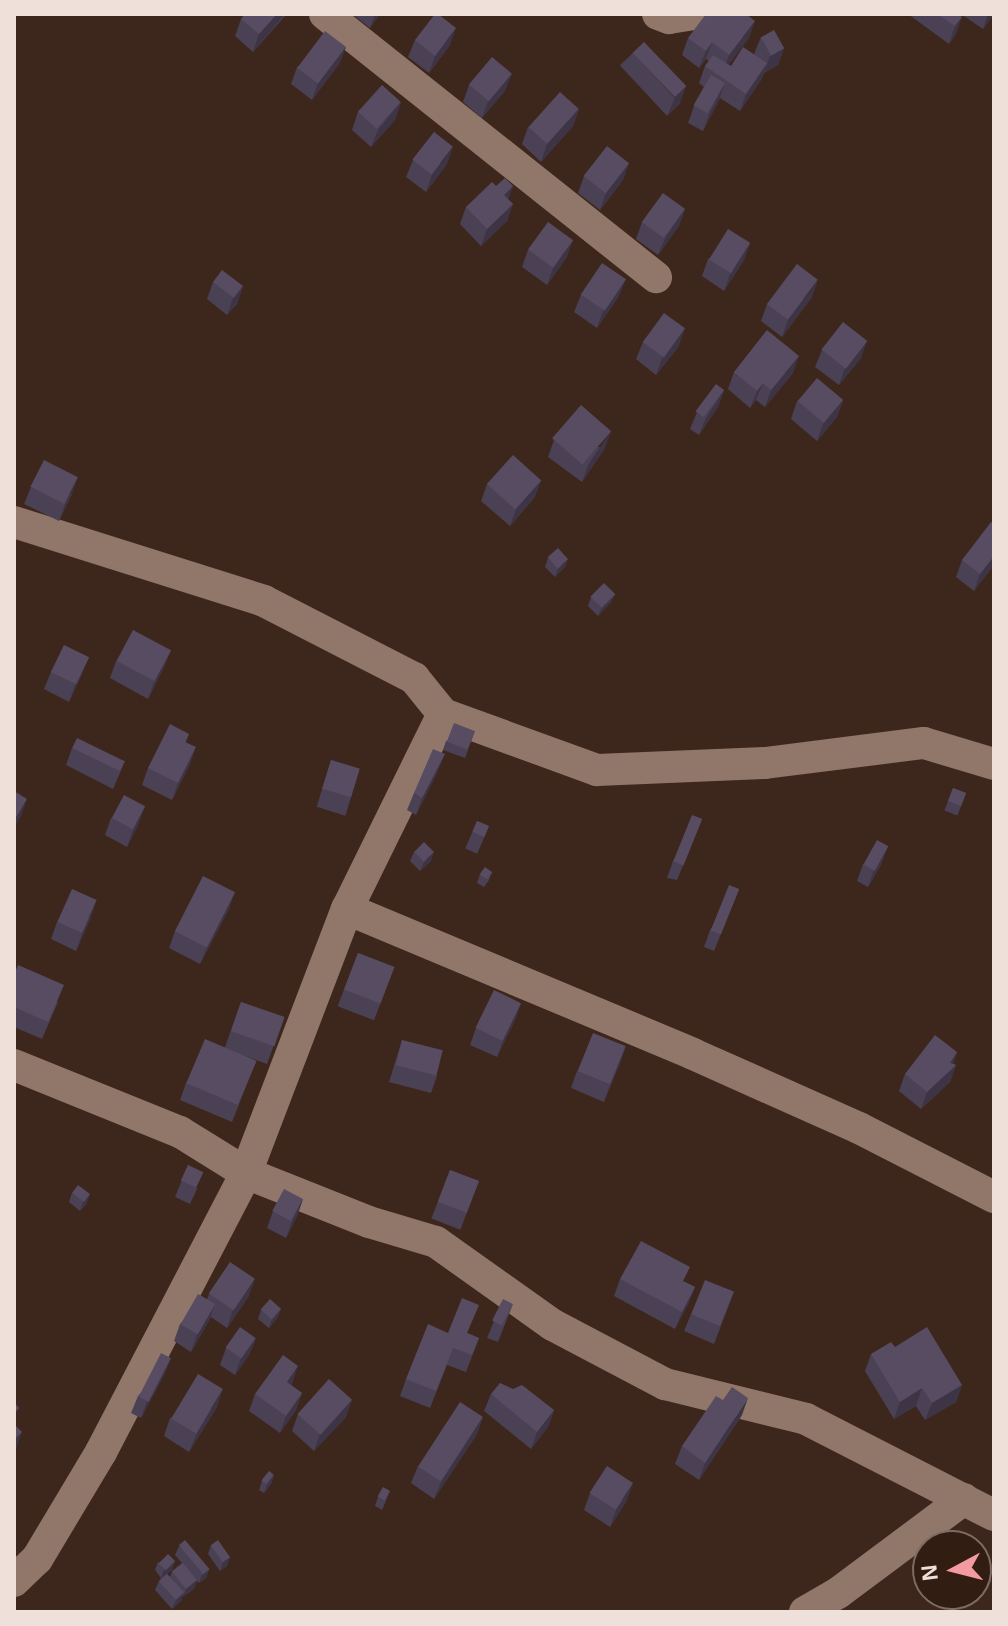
<!DOCTYPE html>
<html>
<head>
<meta charset="utf-8">
<style>
  body { margin:0 }
  #map { position:relative; width:1008px; height:1626px; overflow:hidden; background:#3d271c; font-family:Helvetica,sans-serif }
  div>[style] { position:absolute }
  .minor>* { height:32px; margin:-16px; padding:0 16px; transform-origin:16px; border-radius:16px; background:#91776a }
  .wall>* { inset:0; background:#4b4154; transform-origin:0 0 }
  .shaded-wall>* { inset:0; background:#3d3545 }
  .building>* { inset:0; background:#574c62; transform-origin:0 0 }
  span { translate:-50% -50%; white-space:nowrap; text-align:center; line-height:1.15; -webkit-text-stroke:6px #321d13; paint-order:stroke }
  .frame { position:absolute; inset:0; border:16px solid #efe0d9; pointer-events:none }
  .north { position:absolute; left:912px; top:1530px; width:80px; height:80px; box-sizing:border-box; background:#321d13; border:2px solid #7e6b62; border-radius:50%; rotate:263deg; font-size:22px; font-weight:700; line-height:32px; text-align:center; color:#efe0d9 }
  .north::after { content:''; display:block; margin:auto; width:28px; height:36px; background:#f49aa1; clip-path:polygon(50% 0,100% 100%,50% 72%,0 100%) }
</style>
</head>
<body>
<div id="map">
  <div class="minor">
    <i style="left:325px;top:14px;width:423px;rotate:38.5deg"></i>
    <i style="left:658px;top:14px;width:12px;rotate:20deg"></i>
    <i style="left:669px;top:18px;width:24px;rotate:-9deg"></i>
    <i style="left:14px;top:522px;width:262px;rotate:17.5deg"></i>
    <i style="left:264px;top:601px;width:169px;rotate:27.2deg"></i>
    <i style="left:414px;top:678px;width:46px;rotate:51.1deg"></i>
    <i style="left:443px;top:714px;width:164px;rotate:20deg"></i>
    <i style="left:597px;top:770px;width:168px;rotate:-2.4deg"></i>
    <i style="left:765px;top:763px;width:160px;rotate:-7.2deg"></i>
    <i style="left:924px;top:743px;width:73px;rotate:16.7deg"></i>
    <i style="left:347px;top:909px;width:375px;rotate:22.7deg"></i>
    <i style="left:693px;top:1054px;width:182px;rotate:24deg"></i>
    <i style="left:859px;top:1128px;width:152px;rotate:27.1deg"></i>
    <i style="left:14px;top:1065px;width:179px;rotate:22deg"></i>
    <i style="left:180px;top:1132px;width:78px;rotate:31.8deg"></i>
    <i style="left:246px;top:1173px;width:132px;rotate:21.7deg"></i>
    <i style="left:369px;top:1222px;width:70px;rotate:16.6deg"></i>
    <i style="left:436px;top:1242px;width:143px;rotate:35.4deg"></i>
    <i style="left:553px;top:1325px;width:127px;rotate:27.8deg"></i>
    <i style="left:665px;top:1384px;width:145px;rotate:13.9deg"></i>
    <i style="left:806px;top:1419px;width:211px;rotate:27.1deg"></i>
    <i style="left:14px;top:1581px;width:32px;rotate:-44deg"></i>
    <i style="left:37px;top:1559px;width:125px;rotate:-59.1deg"></i>
    <i style="left:101px;top:1452px;width:314px;rotate:-62.5deg"></i>
    <i style="left:246px;top:1173px;width:283px;rotate:-69.1deg"></i>
    <i style="left:347px;top:909px;width:217px;rotate:-63.8deg"></i>
    <i style="left:805px;top:1612px;width:38px;rotate:-30deg"></i>
    <i style="left:838px;top:1593px;width:157px;rotate:-36.7deg"></i>
  </div>
  <div class="wall">
    <i style="clip-path:polygon(352px 14px,380px 14px,370px 28px)"></i>
    <i style="clip-path:polygon(908px 14px,957px 14px,956px 34px,949px 44px)"></i>
    <i style="clip-path:polygon(961px 14px,994px 14px,983px 29px)"></i>
    <i style="clip-path:polygon(285px 16px,253px 52px,235px 36px,241px 19px)"></i>
    <i style="clip-path:polygon(761px 37px,784px 48px,778px 65px,764px 73px,761px 80px,740px 111px,720px 98px,703px 131px,688px 123px,694px 106px,704px 87px,699px 83px,705px 66px,709px 61px,706px 59px,699px 68px,682px 55px,688px 38px,749px 38px,728px 65px,731px 66px,754px 54px)"></i>
    <i style="clip-path:polygon(415px 40px,450px 45px,429px 73px,408px 57px)"></i>
    <i style="clip-path:polygon(346px 47px,339px 64px,312px 100px,291px 84px,297px 67px)"></i>
    <i style="left:633px;top:53px;width:69px;height:18px;rotate:47deg"></i>
    <i style="clip-path:polygon(469px 85px,505px 91px,482px 118px,463px 102px)"></i>
    <i style="clip-path:polygon(401px 102px,395px 120px,371px 147px,352px 130px,358px 112px)"></i>
    <i style="clip-path:polygon(579px 109px,573px 126px,541px 162px,522px 144px,528px 127px)"></i>
    <i style="clip-path:polygon(413px 160px,447px 164px,426px 192px,406px 177px)"></i>
    <i style="clip-path:polygon(629px 163px,623px 180px,600px 210px,578px 193px,584px 176px)"></i>
    <i style="clip-path:polygon(496px 186px,513px 186px,508px 199px,513px 204px,507px 221px,481px 246px,460px 224px,466px 207px)"></i>
    <i style="clip-path:polygon(685px 209px,679px 226px,658px 255px,636px 239px,642px 222px)"></i>
    <i style="clip-path:polygon(750px 243px,744px 260px,724px 291px,702px 276px,708px 259px)"></i>
    <i style="clip-path:polygon(528px 250px,567px 257px,547px 285px,522px 267px)"></i>
    <i style="clip-path:polygon(213px 282px,243px 286px,237px 304px,227px 315px,207px 299px)"></i>
    <i style="clip-path:polygon(581px 295px,619px 296px,597px 328px,574px 312px)"></i>
    <i style="clip-path:polygon(812px 297px,782px 337px,761px 321px,767px 304px)"></i>
    <i style="clip-path:polygon(643px 342px,679px 346px,656px 375px,636px 359px)"></i>
    <i style="clip-path:polygon(822px 350px,861px 358px,839px 385px,815px 367px)"></i>
    <i style="clip-path:polygon(734px 372px,793px 373px,765px 407px,756px 400px,750px 408px,728px 389px)"></i>
    <i style="clip-path:polygon(724px 390px,718px 407px,699px 435px,690px 429px,697px 412px)"></i>
    <i style="clip-path:polygon(843px 400px,837px 417px,817px 441px,791px 419px,797px 401px)"></i>
    <i style="clip-path:polygon(554px 440px,605px 448px,582px 482px,548px 457px)"></i>
    <i style="clip-path:polygon(541px 480px,535px 497px,510px 526px,481px 501px,487px 484px)"></i>
    <i style="clip-path:polygon(31px 487px,72px 494px,59px 521px,24px 504px)"></i>
    <i style="clip-path:polygon(994px 524px,994px 565px,974px 591px,956px 577px,962px 560px)"></i>
    <i style="clip-path:polygon(548px 558px,565px 567px,555px 577px,545px 567px)"></i>
    <i style="clip-path:polygon(615px 594px,611px 602px,598px 616px,588px 606px,591px 597px)"></i>
    <i style="clip-path:polygon(171px 650px,164px 667px,148px 699px,110px 678px,116px 661px)"></i>
    <i style="clip-path:polygon(51px 672px,82px 674px,69px 702px,44px 689px)"></i>
    <i style="clip-path:polygon(475px 731px,465px 758px,443px 750px,446px 741px)"></i>
    <i style="clip-path:polygon(189px 734px,186px 742px,190px 764px,172px 800px,142px 785px,148px 768px)"></i>
    <i style="clip-path:polygon(72px 748px,125px 761px,113px 789px,66px 765px)"></i>
    <i style="left:331px;top:760px;width:30px;height:49px;rotate:17deg"></i>
    <i style="clip-path:polygon(438px 771px,416px 815px,407px 810px,414px 793px)"></i>
    <i style="left:953px;top:788px;width:14px;height:24px;rotate:21deg"></i>
    <i style="clip-path:polygon(111px 818px,139px 823px,127px 847px,105px 835px)"></i>
    <i style="clip-path:polygon(702px 819px,677px 880px,667px 878px,673px 861px)"></i>
    <i style="left:477px;top:821px;width:13px;height:30px;rotate:23deg"></i>
    <i style="clip-path:polygon(414px 852px,431px 861px,420px 871px,410px 861px)"></i>
    <i style="clip-path:polygon(882px 863px,868px 887px,857px 881px,863px 864px)"></i>
    <i style="clip-path:polygon(492px 872px,489px 880px,484px 887px,477px 883px,480px 874px)"></i>
    <i style="clip-path:polygon(739px 889px,714px 951px,704px 947px,710px 930px)"></i>
    <i style="clip-path:polygon(229px 909px,200px 964px,169px 948px,175px 931px)"></i>
    <i style="clip-path:polygon(91px 917px,76px 951px,51px 939px,57px 922px)"></i>
    <i style="left:358px;top:953px;width:39px;height:57px;rotate:21deg"></i>
    <i style="clip-path:polygon(14px 975px,58px 1002px,42px 1039px,14px 1027px)"></i>
    <i style="clip-path:polygon(241px 1002px,284px 1017px,267px 1064px,239px 1054px,256px 1061px,232px 1122px,180px 1100px,186px 1083px,225px 1047px)"></i>
    <i style="clip-path:polygon(521px 1003px,515px 1020px,497px 1057px,470px 1045px,476px 1028px)"></i>
    <i style="clip-path:polygon(402px 1040px,437px 1076px,431px 1093px,389px 1082px)"></i>
    <i style="clip-path:polygon(626px 1046px,604px 1102px,571px 1088px,577px 1071px)"></i>
    <i style="clip-path:polygon(957px 1052px,953px 1064px,956px 1065px,950px 1082px,921px 1109px,899px 1091px,905px 1074px)"></i>
    <i style="clip-path:polygon(188px 1165px,197px 1189px,190px 1204px,175px 1197px)"></i>
    <i style="left:450px;top:1170px;width:31px;height:52px;rotate:21deg"></i>
    <i style="clip-path:polygon(72px 1193px,87px 1203px,80px 1211px,69px 1202px)"></i>
    <i style="clip-path:polygon(303px 1199px,297px 1216px,286px 1238px,267px 1228px,273px 1211px)"></i>
    <i style="clip-path:polygon(620px 1279px,685px 1282px,695px 1287px,688px 1304px,675px 1329px,614px 1296px)"></i>
    <i style="clip-path:polygon(734px 1292px,714px 1344px,684px 1331px,691px 1314px)"></i>
    <i style="clip-path:polygon(209px 1294px,249px 1296px,227px 1328px,211px 1317px,191px 1352px,174px 1341px,180px 1324px,207px 1299px)"></i>
    <i style="clip-path:polygon(513px 1304px,498px 1342px,487px 1338px,494px 1321px)"></i>
    <i style="clip-path:polygon(261px 1310px,278px 1317px,269px 1328px,258px 1319px)"></i>
    <i style="clip-path:polygon(448px 1333px,468px 1333px,479px 1338px,466px 1372px,447px 1365px,430px 1408px,400px 1396px,406px 1379px)"></i>
    <i style="clip-path:polygon(256px 1338px,249px 1355px,235px 1375px,220px 1365px,226px 1348px)"></i>
    <i style="clip-path:polygon(895px 1347px,962px 1385px,956px 1402px,925px 1420px,916px 1406px,894px 1419px,865px 1371px,871px 1354px)"></i>
    <i style="clip-path:polygon(171px 1358px,164px 1375px,141px 1418px,131px 1413px,138px 1396px)"></i>
    <i style="clip-path:polygon(291px 1385px,302px 1393px,296px 1410px,280px 1433px,249px 1411px,255px 1394px)"></i>
    <i style="clip-path:polygon(491px 1394px,554px 1410px,548px 1427px,531px 1449px,484px 1411px)"></i>
    <i style="clip-path:polygon(217px 1407px,189px 1452px,164px 1436px,170px 1418px)"></i>
    <i style="clip-path:polygon(298px 1414px,346px 1417px,314px 1451px,292px 1431px)"></i>
    <i style="clip-path:polygon(742px 1415px,699px 1480px,675px 1464px,682px 1446px)"></i>
    <i style="clip-path:polygon(483px 1417px,477px 1434px,434px 1499px,411px 1483px,418px 1466px)"></i>
    <i style="clip-path:polygon(274px 1475px,271px 1484px,264px 1493px,259px 1490px,262px 1481px)"></i>
    <i style="clip-path:polygon(390px 1491px,382px 1510px,375px 1506px,378px 1497px)"></i>
    <i style="clip-path:polygon(590px 1493px,627px 1500px,610px 1527px,584px 1510px)"></i>
    <i style="clip-path:polygon(211px 1545px,230px 1557px,227px 1566px,220px 1571px,208px 1554px)"></i>
    <i style="clip-path:polygon(179px 1546px,209px 1569px,206px 1578px,199px 1583px,197px 1581px,194px 1589px,182px 1597px,181px 1601px,172px 1609px,155px 1590px,159px 1581px,161px 1578px,155px 1570px,158px 1562px,172px 1570px,167px 1574px,170px 1577px,172px 1571px,182px 1563px,175px 1555px)"></i>
  </div>
  <div class="shaded-wall">
    <i style="clip-path:polygon(277px 14px,285px 14px,253px 52px,259px 34px)"></i>
    <i style="clip-path:polygon(375px 14px,380px 14px,370px 28px)"></i>
    <i style="clip-path:polygon(988px 14px,994px 14px,983px 29px)"></i>
    <i style="clip-path:polygon(962px 17px,956px 34px,949px 44px,955px 26px)"></i>
    <i style="clip-path:polygon(755px 21px,749px 38px,723px 72px,729px 55px)"></i>
    <i style="clip-path:polygon(456px 28px,450px 45px,429px 73px,435px 56px)"></i>
    <i style="clip-path:polygon(712px 42px,706px 59px,699px 68px,706px 51px)"></i>
    <i style="clip-path:polygon(346px 47px,339px 64px,312px 100px,318px 83px)"></i>
    <i style="clip-path:polygon(784px 48px,778px 65px,764px 73px,770px 56px)"></i>
    <i style="clip-path:polygon(767px 63px,761px 80px,740px 111px,746px 94px)"></i>
    <i style="clip-path:polygon(512px 74px,505px 91px,482px 118px,488px 101px)"></i>
    <i style="clip-path:polygon(725px 83px,719px 100px,703px 131px,709px 114px)"></i>
    <i style="clip-path:polygon(686px 86px,680px 103px,668px 114px,675px 97px)"></i>
    <i style="clip-path:polygon(401px 102px,395px 120px,371px 147px,378px 130px)"></i>
    <i style="clip-path:polygon(579px 109px,573px 126px,541px 162px,547px 144px)"></i>
    <i style="clip-path:polygon(453px 147px,447px 164px,426px 192px,432px 175px)"></i>
    <i style="clip-path:polygon(629px 163px,623px 180px,600px 210px,606px 193px)"></i>
    <i style="clip-path:polygon(513px 186px,507px 203px,504px 195px)"></i>
    <i style="clip-path:polygon(513px 204px,507px 221px,481px 246px,487px 229px)"></i>
    <i style="clip-path:polygon(685px 209px,679px 226px,658px 255px,665px 238px)"></i>
    <i style="clip-path:polygon(573px 240px,567px 257px,547px 285px,553px 268px)"></i>
    <i style="clip-path:polygon(750px 243px,744px 260px,724px 291px,730px 274px)"></i>
    <i style="clip-path:polygon(626px 279px,619px 296px,597px 328px,603px 311px)"></i>
    <i style="clip-path:polygon(818px 280px,812px 297px,782px 337px,788px 320px)"></i>
    <i style="clip-path:polygon(243px 286px,237px 304px,227px 315px,233px 298px)"></i>
    <i style="clip-path:polygon(685px 328px,679px 346px,656px 375px,662px 358px)"></i>
    <i style="clip-path:polygon(867px 341px,861px 358px,839px 385px,845px 368px)"></i>
    <i style="clip-path:polygon(799px 356px,793px 373px,765px 407px,771px 390px)"></i>
    <i style="clip-path:polygon(763px 383px,756px 400px,750px 408px,757px 391px)"></i>
    <i style="clip-path:polygon(724px 390px,718px 407px,699px 435px,706px 418px)"></i>
    <i style="clip-path:polygon(843px 400px,837px 417px,817px 441px,823px 424px)"></i>
    <i style="clip-path:polygon(611px 431px,605px 448px,582px 482px,588px 465px)"></i>
    <i style="clip-path:polygon(78px 477px,72px 494px,59px 521px,65px 504px)"></i>
    <i style="clip-path:polygon(541px 480px,535px 497px,510px 526px,516px 509px)"></i>
    <i style="clip-path:polygon(994px 556px,994px 565px,974px 591px,980px 574px)"></i>
    <i style="clip-path:polygon(568px 559px,565px 567px,555px 577px,558px 569px)"></i>
    <i style="clip-path:polygon(615px 594px,611px 602px,598px 616px,602px 607px)"></i>
    <i style="clip-path:polygon(171px 650px,164px 667px,148px 699px,154px 682px)"></i>
    <i style="clip-path:polygon(89px 657px,82px 674px,69px 702px,75px 685px)"></i>
    <i style="clip-path:polygon(196px 747px,190px 764px,172px 800px,178px 783px)"></i>
    <i style="clip-path:polygon(445px 754px,438px 771px,416px 815px,422px 798px)"></i>
    <i style="clip-path:polygon(27px 799px,21px 816px,14px 828px,14px 821px)"></i>
    <i style="clip-path:polygon(145px 806px,139px 823px,127px 847px,133px 830px)"></i>
    <i style="clip-path:polygon(888px 846px,882px 863px,868px 887px,874px 870px)"></i>
    <i style="clip-path:polygon(434px 852px,431px 861px,420px 871px,424px 862px)"></i>
    <i style="clip-path:polygon(235px 892px,229px 909px,200px 964px,207px 947px)"></i>
    <i style="clip-path:polygon(97px 900px,91px 917px,76px 951px,82px 934px)"></i>
    <i style="clip-path:polygon(521px 1003px,515px 1020px,497px 1057px,503px 1040px)"></i>
    <i style="clip-path:polygon(626px 1046px,620px 1064px,604px 1102px,610px 1085px)"></i>
    <i style="clip-path:polygon(957px 1052px,951px 1069px,956px 1065px,950px 1082px,921px 1109px,927px 1092px)"></i>
    <i style="clip-path:polygon(90px 1194px,87px 1203px,80px 1211px,83px 1202px)"></i>
    <i style="clip-path:polygon(303px 1199px,297px 1216px,286px 1238px,292px 1221px)"></i>
    <i style="clip-path:polygon(255px 1279px,249px 1296px,227px 1328px,233px 1310px)"></i>
    <i style="clip-path:polygon(695px 1287px,688px 1304px,675px 1329px,682px 1312px)"></i>
    <i style="clip-path:polygon(215px 1304px,209px 1321px,191px 1352px,197px 1335px)"></i>
    <i style="clip-path:polygon(281px 1309px,278px 1317px,269px 1328px,272px 1319px)"></i>
    <i style="clip-path:polygon(256px 1338px,249px 1355px,235px 1375px,241px 1358px)"></i>
    <i style="clip-path:polygon(171px 1358px,164px 1375px,141px 1418px,147px 1401px)"></i>
    <i style="clip-path:polygon(298px 1366px,292px 1384px,281px 1399px,287px 1382px)"></i>
    <i style="clip-path:polygon(962px 1385px,956px 1402px,925px 1420px,932px 1403px)"></i>
    <i style="clip-path:polygon(922px 1388px,916px 1406px,894px 1419px,900px 1402px)"></i>
    <i style="clip-path:polygon(223px 1389px,217px 1407px,189px 1452px,196px 1435px)"></i>
    <i style="clip-path:polygon(302px 1393px,296px 1410px,280px 1433px,286px 1416px)"></i>
    <i style="clip-path:polygon(748px 1398px,742px 1415px,699px 1480px,705px 1463px)"></i>
    <i style="clip-path:polygon(352px 1400px,346px 1417px,314px 1451px,320px 1434px)"></i>
    <i style="clip-path:polygon(554px 1410px,548px 1427px,531px 1449px,537px 1432px)"></i>
    <i style="clip-path:polygon(483px 1417px,477px 1434px,434px 1499px,441px 1482px)"></i>
    <i style="clip-path:polygon(22px 1432px,16px 1449px,14px 1451px,14px 1440px)"></i>
    <i style="clip-path:polygon(274px 1475px,271px 1484px,264px 1493px,267px 1485px)"></i>
    <i style="clip-path:polygon(633px 1483px,627px 1500px,610px 1527px,616px 1510px)"></i>
    <i style="clip-path:polygon(230px 1557px,227px 1566px,220px 1571px,223px 1562px)"></i>
    <i style="clip-path:polygon(175px 1561px,172px 1570px,161px 1578px,164px 1570px)"></i>
    <i style="clip-path:polygon(209px 1569px,206px 1578px,199px 1583px,202px 1575px)"></i>
    <i style="clip-path:polygon(197px 1580px,194px 1589px,183px 1597px,186px 1589px)"></i>
    <i style="clip-path:polygon(184px 1592px,181px 1601px,172px 1609px,176px 1600px)"></i>
  </div>
  <div class="building">
    <i style="clip-path:polygon(245px 14px,277px 14px,259px 34px,241px 19px)"></i>
    <i style="clip-path:polygon(435px 14px,438px 14px,456px 28px,435px 56px,415px 40px)"></i>
    <i style="clip-path:polygon(706px 14px,746px 14px,755px 21px,729px 55px,712px 42px,706px 51px,688px 38px)"></i>
    <i style="clip-path:polygon(937px 14px,957px 14px,962px 17px,955px 26px)"></i>
    <i style="left:774px;top:30px;width:21px;height:15px;rotate:61deg"></i>
    <i style="left:325px;top:31px;width:26px;height:46px;rotate:37deg"></i>
    <i style="left:644px;top:42px;width:61px;height:16px;rotate:46deg"></i>
    <i style="clip-path:polygon(743px 47px,767px 63px,746px 94px,705px 66px,713px 55px,731px 66px)"></i>
    <i style="left:492px;top:57px;width:26px;height:36px;rotate:40deg"></i>
    <i style="left:711px;top:75px;width:16px;height:35px;rotate:30deg"></i>
    <i style="left:382px;top:85px;width:25px;height:36px;rotate:42deg"></i>
    <i style="left:560px;top:92px;width:25px;height:47px;rotate:42deg"></i>
    <i style="left:434px;top:132px;width:24px;height:35px;rotate:38deg"></i>
    <i style="left:607px;top:146px;width:28px;height:38px;rotate:38deg"></i>
    <i style="clip-path:polygon(505px 178px,513px 186px,504px 195px,513px 204px,487px 229px,466px 207px,492px 182px,496px 186px)"></i>
    <i style="left:663px;top:193px;width:27px;height:36px;rotate:36deg"></i>
    <i style="left:548px;top:222px;width:31px;height:34px;rotate:36deg"></i>
    <i style="left:728px;top:229px;width:26px;height:36px;rotate:32deg"></i>
    <i style="left:602px;top:263px;width:29px;height:38px;rotate:34deg"></i>
    <i style="left:797px;top:264px;width:26px;height:50px;rotate:37deg"></i>
    <i style="left:222px;top:270px;width:26px;height:15px;rotate:37deg"></i>
    <i style="left:664px;top:313px;width:26px;height:36px;rotate:36deg"></i>
    <i style="left:843px;top:322px;width:31px;height:35px;rotate:38deg"></i>
    <i style="clip-path:polygon(767px 330px,799px 356px,771px 390px,763px 383px,757px 391px,734px 372px)"></i>
    <i style="left:817px;top:378px;width:34px;height:30px;rotate:40deg"></i>
    <i style="left:716px;top:384px;width:10px;height:34px;rotate:37deg"></i>
    <i style="left:581px;top:405px;width:40px;height:44px;rotate:41deg"></i>
    <i style="left:513px;top:455px;width:38px;height:39px;rotate:42deg"></i>
    <i style="left:44px;top:460px;width:38px;height:30px;rotate:27deg"></i>
    <i style="clip-path:polygon(991px 522px,994px 524px,994px 556px,980px 574px,962px 560px)"></i>
    <i style="left:558px;top:548px;width:15px;height:14px;rotate:48deg"></i>
    <i style="left:604px;top:583px;width:16px;height:19px;rotate:45deg"></i>
    <i style="left:133px;top:630px;width:43px;height:35px;rotate:28deg"></i>
    <i style="left:64px;top:645px;width:28px;height:30px;rotate:26deg"></i>
    <i style="left:454px;top:723px;width:22px;height:20px;rotate:21deg"></i>
    <i style="clip-path:polygon(170px 724px,189px 734px,185px 742px,196px 747px,178px 783px,148px 768px)"></i>
    <i style="left:77px;top:738px;width:53px;height:11px;rotate:26deg"></i>
    <i style="clip-path:polygon(433px 749px,445px 754px,422px 798px,414px 793px)"></i>
    <i style="left:331px;top:760px;width:30px;height:30px;rotate:17deg"></i>
    <i style="left:953px;top:788px;width:14px;height:14px;rotate:21deg"></i>
    <i style="clip-path:polygon(14px 791px,27px 799px,14px 821px)"></i>
    <i style="left:124px;top:795px;width:24px;height:26px;rotate:28deg"></i>
    <i style="left:692px;top:815px;width:11px;height:50px;rotate:22deg"></i>
    <i style="left:477px;top:821px;width:13px;height:12px;rotate:23deg"></i>
    <i style="left:877px;top:840px;width:13px;height:28px;rotate:29deg"></i>
    <i style="left:424px;top:842px;width:14px;height:14px;rotate:45deg"></i>
    <i style="left:485px;top:867px;width:9px;height:9px;rotate:36deg"></i>
    <i style="left:203px;top:876px;width:36px;height:62px;rotate:27deg"></i>
    <i style="left:729px;top:885px;width:11px;height:49px;rotate:22deg"></i>
    <i style="left:72px;top:889px;width:27px;height:36px;rotate:24deg"></i>
    <i style="left:358px;top:953px;width:39px;height:39px;rotate:21deg"></i>
    <i style="clip-path:polygon(18px 965px,64px 985px,48px 1022px,14px 1007px,14px 975px)"></i>
    <i style="left:494px;top:990px;width:30px;height:42px;rotate:26deg"></i>
    <i style="left:241px;top:1002px;width:46px;height:31px;rotate:19deg"></i>
    <i style="left:593px;top:1033px;width:35px;height:41px;rotate:22deg"></i>
    <i style="clip-path:polygon(935px 1035px,957px 1052px,950px 1063px,956px 1065px,927px 1092px,905px 1074px)"></i>
    <i style="left:205px;top:1039px;width:56px;height:48px;rotate:23deg"></i>
    <i style="left:402px;top:1040px;width:42px;height:26px;rotate:14deg"></i>
    <i style="left:188px;top:1165px;width:17px;height:17px;rotate:25deg"></i>
    <i style="left:450px;top:1170px;width:31px;height:34px;rotate:21deg"></i>
    <i style="left:78px;top:1185px;width:15px;height:10px;rotate:37deg"></i>
    <i style="left:284px;top:1189px;width:21px;height:25px;rotate:28deg"></i>
    <i style="clip-path:polygon(641px 1241px,690px 1267px,683px 1281px,695px 1287px,682px 1312px,620px 1279px)"></i>
    <i style="left:230px;top:1262px;width:30px;height:38px;rotate:34deg"></i>
    <i style="left:705px;top:1280px;width:31px;height:37px;rotate:22deg"></i>
    <i style="left:198px;top:1294px;width:20px;height:35px;rotate:30deg"></i>
    <i style="clip-path:polygon(462px 1298px,479px 1305px,467px 1333px,479px 1338px,472px 1355px,453px 1348px,436px 1391px,406px 1379px,428px 1324px,448px 1333px)"></i>
    <i style="left:270px;top:1299px;width:15px;height:14px;rotate:42deg"></i>
    <i style="left:503px;top:1299px;width:11px;height:24px;rotate:27deg"></i>
    <i style="left:240px;top:1327px;width:19px;height:25px;rotate:35deg"></i>
    <i style="clip-path:polygon(927px 1327px,962px 1385px,932px 1403px,922px 1388px,900px 1402px,871px 1354px,891px 1342px,895px 1347px)"></i>
    <i style="left:161px;top:1353px;width:11px;height:49px;rotate:27deg"></i>
    <i style="clip-path:polygon(283px 1355px,298px 1366px,287px 1382px,302px 1393px,286px 1416px,255px 1394px)"></i>
    <i style="left:198px;top:1374px;width:29px;height:52px;rotate:31deg"></i>
    <i style="left:329px;top:1379px;width:31px;height:47px;rotate:42deg"></i>
    <i style="clip-path:polygon(500px 1383px,513px 1389px,522px 1385px,554px 1410px,537px 1432px,491px 1394px)"></i>
    <i style="clip-path:polygon(732px 1387px,748px 1398px,705px 1463px,682px 1446px,716px 1396px,723px 1400px)"></i>
    <i style="clip-path:polygon(14px 1402px,19px 1408px,14px 1414px)"></i>
    <i style="left:460px;top:1402px;width:27px;height:77px;rotate:33deg"></i>
    <i style="clip-path:polygon(14px 1424px,22px 1432px,14px 1440px)"></i>
    <i style="left:607px;top:1466px;width:31px;height:32px;rotate:33deg"></i>
    <i style="left:269px;top:1471px;width:6px;height:12px;rotate:39deg"></i>
    <i style="left:383px;top:1487px;width:8px;height:11px;rotate:30deg"></i>
    <i style="left:185px;top:1540px;width:38px;height:8px;rotate:50deg"></i>
    <i style="left:218px;top:1540px;width:21px;height:9px;rotate:55deg"></i>
    <i style="left:168px;top:1554px;width:10px;height:13px;rotate:45deg"></i>
    <i style="left:183px;top:1563px;width:22px;height:14px;rotate:51deg"></i>
    <i style="left:167px;top:1574px;width:25px;height:11px;rotate:47deg"></i>
  </div>
  <div class="frame"></div>
  <div class="north">N</div>
</div>
</body>
</html>
